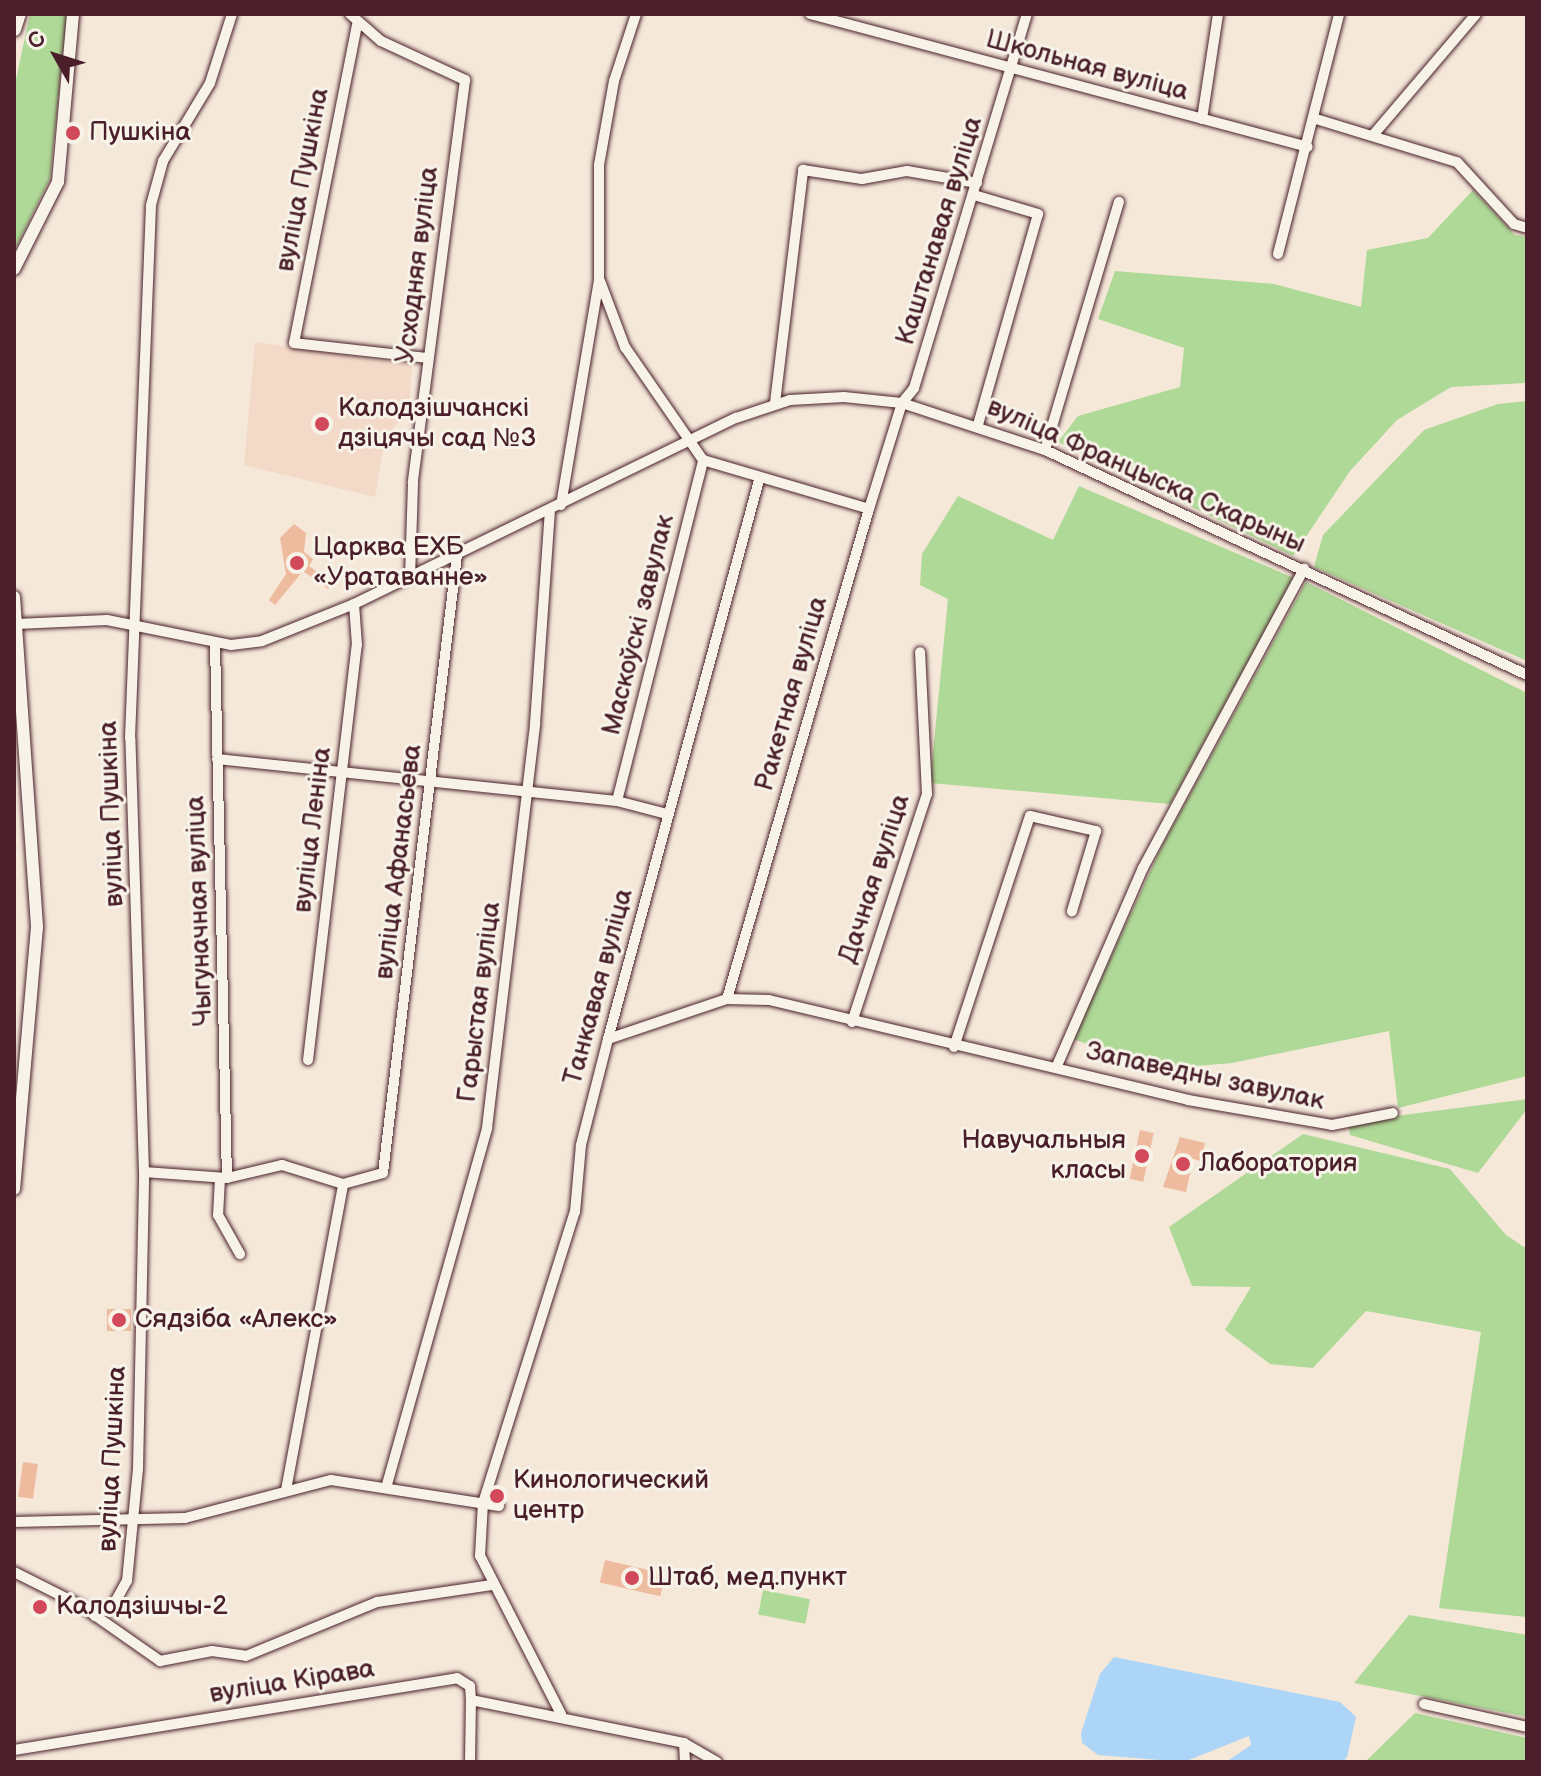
<!DOCTYPE html>
<html>
<head>
<meta charset="utf-8">
<style>
  body { margin:0 }
  #map { position:relative; width:1541px; height:1776px; overflow:hidden; background:#f5e8d9; font-family:"Balsamiq Sans",sans-serif }
  div>[style] { position:absolute }
  .built>* { inset:0; background:#f3dac8 }
  .green>* { inset:0; background:#afd997; transform-origin:0 0 }
  .water>* { inset:0; background:#add5f7 }
  .building>* { inset:0; background:#eebb9f; transform-origin:0 0 }
  .roads { filter:drop-shadow(0 0 2px #4a1f2b) drop-shadow(0 0 2px #4a1f2b) }
  .minor>* { height:10px; margin:-5px; padding:0 5px; transform-origin:5px; border-radius:5px; background:#f7f3e8 }
  .tertiary>* { height:12px; margin:-6px; padding:0 6px; transform-origin:6px; border-radius:6px; background:#f7f3e8 }
  .secondary>* { height:14px; margin:-7px; padding:0 7px; transform-origin:7px; border-radius:7px; background:#f7f3e8 }
  .dots>* { width:22px; height:22px; translate:-50% -50%; box-sizing:border-box; border:4px solid #f7f3e8; border-radius:50% }
  span { translate:-50% -50%; white-space:nowrap; text-align:center; line-height:1.15; -webkit-text-stroke:6px #f7f3e8; paint-order:stroke }
  .street-label { font-size:26px; color:#4a1f2b }
  .poi-label { font-size:26px; color:#4a1f2b }
  .left { translate:0 -50%; text-align:left }
  .right { translate:-100% -50%; text-align:right }
  .frame { position:absolute; inset:0; border:16px solid #4a1f2b; pointer-events:none }
  .north { position:absolute; left:16px; top:16px; width:80px; height:80px; -webkit-text-stroke:6px #f7f3e8; paint-order:stroke; rotate:309deg; font-size:22px; font-weight:700; line-height:32px; text-align:center; color:#4a1f2b }
  .north::after { content:''; display:block; margin:auto; width:28px; height:36px; background:#4a1f2b; clip-path:polygon(50% 0,100% 100%,50% 72%,0 100%) }
</style>
</head>
<body>
<div id="map">
  <div class="built">
    <i style="clip-path:polygon(255px 342px,412px 365px,409px 411px,385px 437px,375px 497px,244px 465px)"></i>
  </div>
  <div class="green">
    <i style="clip-path:polygon(30px 14px,67px 14px,50px 179px,14px 251px,14px 89px)"></i>
    <i style="clip-path:polygon(1473px 190px,1515px 235px,1527px 237px,1527px 383px,1451px 387px,1397px 420px,1350px 471px,1293px 556px,1058px 442px,1078px 416px,1180px 387px,1184px 348px,1098px 319px,1115px 271px,1274px 284px,1361px 307px,1367px 250px,1428px 238px)"></i>
    <i style="clip-path:polygon(1527px 401px,1527px 661px,1314px 567px,1323px 535px,1424px 430px,1498px 404px)"></i>
    <i style="clip-path:polygon(1079px 486px,1294px 578px,1170px 804px,930px 783px,948px 599px,920px 585px,922px 554px,958px 496px,1053px 540px)"></i>
    <i style="clip-path:polygon(1306px 582px,1527px 693px,1527px 1076px,1398px 1108px,1389px 1031px,1232px 1063px,1158px 1069px,1073px 1039px,1162px 846px)"></i>
    <i style="clip-path:polygon(1527px 1099px,1527px 1109px,1478px 1173px,1350px 1135px,1348px 1122px)"></i>
    <i style="clip-path:polygon(1303px 1134px,1450px 1169px,1506px 1235px,1527px 1249px,1527px 1617px,1439px 1608px,1481px 1332px,1366px 1311px,1313px 1368px,1270px 1364px,1225px 1330px,1251px 1287px,1192px 1286px,1169px 1227px)"></i>
    <i style="left:763px;top:1590px;width:48px;height:25px;rotate:11deg"></i>
    <i style="clip-path:polygon(1409px 1615px,1527px 1635px,1527px 1717px,1354px 1683px)"></i>
    <i style="clip-path:polygon(1415px 1713px,1527px 1738px,1527px 1762px,1365px 1762px)"></i>
  </div>
  <div class="water">
    <i style="clip-path:polygon(1114px 1657px,1340px 1702px,1356px 1717px,1347px 1757px,1343px 1762px,1226px 1762px,1251px 1745px,1249px 1736px,1184px 1762px,1098px 1755px,1082px 1743px,1081px 1733px,1100px 1674px)"></i>
  </div>
  <div class="building">
    <i style="clip-path:polygon(294px 524px,306px 533px,304px 552px,313px 559px,309px 566px,332px 582px,328px 589px,303px 571px,275px 605px,269px 600px,286px 574px,280px 538px)"></i>
    <i style="left:1140px;top:1130px;width:14px;height:50px;rotate:12deg"></i>
    <i style="clip-path:polygon(1180px 1137px,1205px 1143px,1201px 1161px,1193px 1159px,1186px 1192px,1163px 1187px)"></i>
    <i style="left:107px;top:1309px;width:24px;height:22px"></i>
    <i style="left:23px;top:1462px;width:15px;height:35px;rotate:8deg"></i>
    <i style="left:605px;top:1560px;width:62px;height:23px;rotate:13deg"></i>
  </div>
  <div class="roads">
    <div class="minor">
      <i style="left:350px;top:14px;width:41px;rotate:41.1deg"></i>
      <i style="left:381px;top:41px;width:93px;rotate:24.9deg"></i>
      <i style="left:465px;top:80px;width:406px;rotate:97.4deg"></i>
      <i style="left:413px;top:483px;width:95px;rotate:91.8deg"></i>
      <i style="left:810px;top:14px;width:515px;rotate:14.95deg"></i>
      <i style="left:357px;top:25px;width:324px;rotate:101.2deg"></i>
      <i style="left:294px;top:343px;width:135px;rotate:6.4deg"></i>
      <i style="left:1202px;top:119px;width:106px;rotate:-81.3deg"></i>
      <i style="left:1316px;top:119px;width:147px;rotate:17deg"></i>
      <i style="left:1457px;top:162px;width:84px;rotate:47.4deg"></i>
      <i style="left:1514px;top:224px;width:14px;rotate:17deg"></i>
      <i style="left:1374px;top:134px;width:157px;rotate:-49.6deg"></i>
      <i style="left:974px;top:195px;width:67px;rotate:16.5deg"></i>
      <i style="left:1038px;top:214px;width:219px;rotate:105.9deg"></i>
      <i style="left:1278px;top:254px;width:248px;rotate:-75.7deg"></i>
      <i style="left:600px;top:281px;width:71px;rotate:69.3deg"></i>
      <i style="left:625px;top:347px;width:137px;rotate:55.4deg"></i>
      <i style="left:703px;top:460px;width:173px;rotate:16.4deg"></i>
      <i style="left:775px;top:403px;width:235px;rotate:-83.1deg"></i>
      <i style="left:803px;top:170px;width:60px;rotate:8.7deg"></i>
      <i style="left:862px;top:179px;width:46px;rotate:-10.1deg"></i>
      <i style="left:907px;top:171px;width:71px;rotate:9.7deg"></i>
      <i style="left:1045px;top:450px;width:259px;rotate:-73.4deg"></i>
      <i style="left:561px;top:505px;width:228px;rotate:-80.4deg"></i>
      <i style="left:599px;top:280px;width:115px;rotate:-90deg"></i>
      <i style="left:599px;top:165px;width:85px;rotate:-79.9deg"></i>
      <i style="left:614px;top:81px;width:71px;rotate:-71.8deg"></i>
      <i style="left:16px;top:624px;width:91px;rotate:-2.5deg"></i>
      <i style="left:107px;top:620px;width:126px;rotate:11.4deg"></i>
      <i style="left:231px;top:645px;width:31px;rotate:-7deg"></i>
      <i style="left:262px;top:641px;width:99px;rotate:-21.9deg"></i>
      <i style="left:354px;top:604px;width:425px;rotate:-26deg"></i>
      <i style="left:736px;top:418px;width:57px;rotate:-18.4deg"></i>
      <i style="left:790px;top:400px;width:54px;rotate:-3.2deg"></i>
      <i style="left:844px;top:397px;width:58px;rotate:5.9deg"></i>
      <i style="left:902px;top:403px;width:151px;rotate:18.2deg"></i>
      <i style="left:1045px;top:450px;width:532px;rotate:25.02deg"></i>
      <i style="left:215px;top:643px;width:535px;rotate:88.72deg"></i>
      <i style="left:217px;top:759px;width:402px;rotate:6deg"></i>
      <i style="left:617px;top:801px;width:52px;rotate:14.6deg"></i>
      <i style="left:617px;top:801px;width:352px;rotate:-75.8deg"></i>
      <i style="left:727px;top:999px;width:510px;rotate:-73.84deg"></i>
      <i style="left:869px;top:509px;width:111px;rotate:-72.7deg"></i>
      <i style="left:902px;top:403px;width:19px;rotate:-51deg"></i>
      <i style="left:914px;top:388px;width:391px;rotate:-73.2deg"></i>
      <i style="left:852px;top:1022px;width:240px;rotate:-71.8deg"></i>
      <i style="left:927px;top:794px;width:142px;rotate:-92.8deg"></i>
      <i style="left:608px;top:1039px;width:126px;rotate:-18.6deg"></i>
      <i style="left:727px;top:999px;width:42px;rotate:1.4deg"></i>
      <i style="left:769px;top:1000px;width:431px;rotate:13.4deg"></i>
      <i style="left:1188px;top:1100px;width:146px;rotate:9.8deg"></i>
      <i style="left:1332px;top:1125px;width:62px;rotate:-11.1deg"></i>
      <i style="left:954px;top:1047px;width:243px;rotate:-71.8deg"></i>
      <i style="left:1030px;top:816px;width:68px;rotate:12.8deg"></i>
      <i style="left:1096px;top:831px;width:84px;rotate:106.7deg"></i>
      <i style="left:308px;top:1060px;width:418px;rotate:-83.3deg"></i>
      <i style="left:357px;top:645px;width:41px;rotate:-94.2deg"></i>
      <i style="left:1056px;top:1068px;width:218px;rotate:-66.5deg"></i>
      <i style="left:1143px;top:868px;width:340px;rotate:-61.7deg"></i>
      <i style="left:144px;top:1172px;width:83px;rotate:4.1deg"></i>
      <i style="left:227px;top:1178px;width:57px;rotate:-13.3deg"></i>
      <i style="left:282px;top:1165px;width:64px;rotate:17.3deg"></i>
      <i style="left:343px;top:1184px;width:41px;rotate:-15.4deg"></i>
      <i style="left:383px;top:1173px;width:622px;rotate:-83.17deg"></i>
      <i style="left:220px;top:1178px;width:37px;rotate:93deg"></i>
      <i style="left:218px;top:1215px;width:45px;rotate:60.6deg"></i>
      <i style="left:386px;top:1488px;width:374px;rotate:-74.3deg"></i>
      <i style="left:487px;top:1128px;width:407px;rotate:-83.2deg"></i>
      <i style="left:535px;top:724px;width:215px;rotate:-86deg"></i>
      <i style="left:286px;top:1490px;width:311px;rotate:-79.4deg"></i>
      <i style="left:14px;top:1522px;width:171px;rotate:-1.3deg"></i>
      <i style="left:185px;top:1518px;width:151px;rotate:-14.6deg"></i>
      <i style="left:331px;top:1480px;width:170px;rotate:8.8deg"></i>
      <i style="left:14px;top:1572px;width:74px;rotate:26.6deg"></i>
      <i style="left:80px;top:1605px;width:98px;rotate:35deg"></i>
      <i style="left:160px;top:1661px;width:53px;rotate:-10.9deg"></i>
      <i style="left:212px;top:1651px;width:34px;rotate:8deg"></i>
      <i style="left:246px;top:1656px;width:142px;rotate:-22.4deg"></i>
      <i style="left:377px;top:1602px;width:116px;rotate:-8.4deg"></i>
      <i style="left:95px;top:1616px;width:22px;rotate:-32deg"></i>
      <i style="left:114px;top:1604px;width:26px;rotate:-61deg"></i>
      <i style="left:127px;top:1581px;width:113px;rotate:-84.4deg"></i>
      <i style="left:138px;top:1469px;width:297px;rotate:-88.8deg"></i>
      <i style="left:144px;top:1172px;width:434px;rotate:-91.8deg"></i>
      <i style="left:130px;top:738px;width:533px;rotate:-87.74deg"></i>
      <i style="left:151px;top:205px;width:46px;rotate:-74.7deg"></i>
      <i style="left:163px;top:161px;width:91px;rotate:-58.9deg"></i>
      <i style="left:210px;top:83px;width:72px;rotate:-72.3deg"></i>
      <i style="left:1424px;top:1704px;width:106px;rotate:12.6deg"></i>
      <i style="left:561px;top:1714px;width:178px;rotate:-117.1deg"></i>
      <i style="left:480px;top:1556px;width:53px;rotate:-86.8deg"></i>
      <i style="left:483px;top:1503px;width:305px;rotate:-72.5deg"></i>
      <i style="left:575px;top:1212px;width:67px;rotate:-84.9deg"></i>
      <i style="left:581px;top:1145px;width:109px;rotate:-75.7deg"></i>
      <i style="left:608px;top:1039px;width:579px;rotate:-74.88deg"></i>
      <i style="left:684px;top:1743px;width:19px;rotate:87deg"></i>
      <i style="left:14px;top:1750px;width:449px;rotate:-9.2deg"></i>
      <i style="left:457px;top:1678px;width:15px;rotate:32deg"></i>
      <i style="left:470px;top:1686px;width:14px;rotate:86deg"></i>
      <i style="left:471px;top:1700px;width:217px;rotate:11.4deg"></i>
      <i style="left:684px;top:1743px;width:38px;rotate:30deg"></i>
      <i style="left:470px;top:1762px;width:62px;rotate:-89.1deg"></i>
    </div>
    <div class="tertiary">
      <i style="left:14px;top:269px;width:97px;rotate:-63.2deg"></i>
      <i style="left:58px;top:182px;width:169px;rotate:-84.9deg"></i>
      <i style="left:14px;top:597px;width:331px;rotate:86deg"></i>
      <i style="left:37px;top:927px;width:263px;rotate:95deg"></i>
    </div>
    <div class="secondary">
      <i style="left:14px;top:29px;width:16px;rotate:-72deg"></i>
    </div>
  </div>
  <div class="dots">
    <i style="left:73px;top:133px;background:#d1495b"></i>
    <i style="left:322px;top:424px;background:#d1495b"></i>
    <i style="left:297px;top:563px;background:#d1495b"></i>
    <i style="left:1142px;top:1156px;background:#d1495b"></i>
    <i style="left:1183px;top:1164px;background:#d1495b"></i>
    <i style="left:119px;top:1320px;background:#d1495b"></i>
    <i style="left:497px;top:1496px;background:#d1495b"></i>
    <i style="left:632px;top:1578px;background:#d1495b"></i>
    <i style="left:40px;top:1607px;background:#d1495b"></i>
  </div>
  <div class="street-label">
    <span style="left:1087px;top:66px;rotate:15deg">Школьная вуліца</span>
    <span style="left:303px;top:180px;rotate:-79deg">вуліца Пушкіна</span>
    <span style="left:940px;top:231px;rotate:-73deg">Каштанавая вуліца</span>
    <span style="left:418px;top:265px;rotate:-83deg">Усходняя вуліца</span>
    <span style="left:1146px;top:476px;rotate:24deg">вуліца Францыска Скарыны</span>
    <span style="left:639px;top:625px;rotate:-76deg">Маскоўскі завулак</span>
    <span style="left:792px;top:694px;rotate:-74deg">Ракетная вуліца</span>
    <span style="left:112px;top:814px;rotate:-92deg">вуліца Пушкіна</span>
    <span style="left:313px;top:830px;rotate:-83deg">вуліца Леніна</span>
    <span style="left:399px;top:862px;rotate:-83deg">вуліца Афанасьева</span>
    <span style="left:875px;top:879px;rotate:-72deg">Дачная вуліца</span>
    <span style="left:200px;top:911px;rotate:-92deg">Чыгуначная вуліца</span>
    <span style="left:599px;top:987px;rotate:-75deg">Танкавая вуліца</span>
    <span style="left:480px;top:1002px;rotate:-83deg">Гарыстая вуліца</span>
    <span style="left:1205px;top:1077px;rotate:12deg">Запаведны завулак</span>
    <span style="left:113px;top:1459px;rotate:-87deg">вуліца Пушкіна</span>
    <span style="left:292px;top:1682px;rotate:-9deg">вуліца Кірава</span>
  </div>
  <div class="poi-label">
    <span class="left" style="left:89px;top:133px">Пушкіна</span>
    <span class="left" style="left:338px;top:424px">Калодзішчанскі<br>дзіцячы сад №3</span>
    <span class="left" style="left:313px;top:563px">Царква ЕХБ<br>«Уратаванне»</span>
    <span class="right" style="left:1126px;top:1156px">Навучальныя<br>класы</span>
    <span class="left" style="left:1199px;top:1164px">Лаборатория</span>
    <span class="left" style="left:135px;top:1320px">Сядзіба «Алекс»</span>
    <span class="left" style="left:513px;top:1496px">Кинологический<br>центр</span>
    <span class="left" style="left:648px;top:1578px">Штаб, мeд.пункт</span>
    <span class="left" style="left:56px;top:1607px">Калодзішчы-2</span>
  </div>
  <div class="frame"></div>
  <div class="north">С</div>
</div>
</body>
</html>
